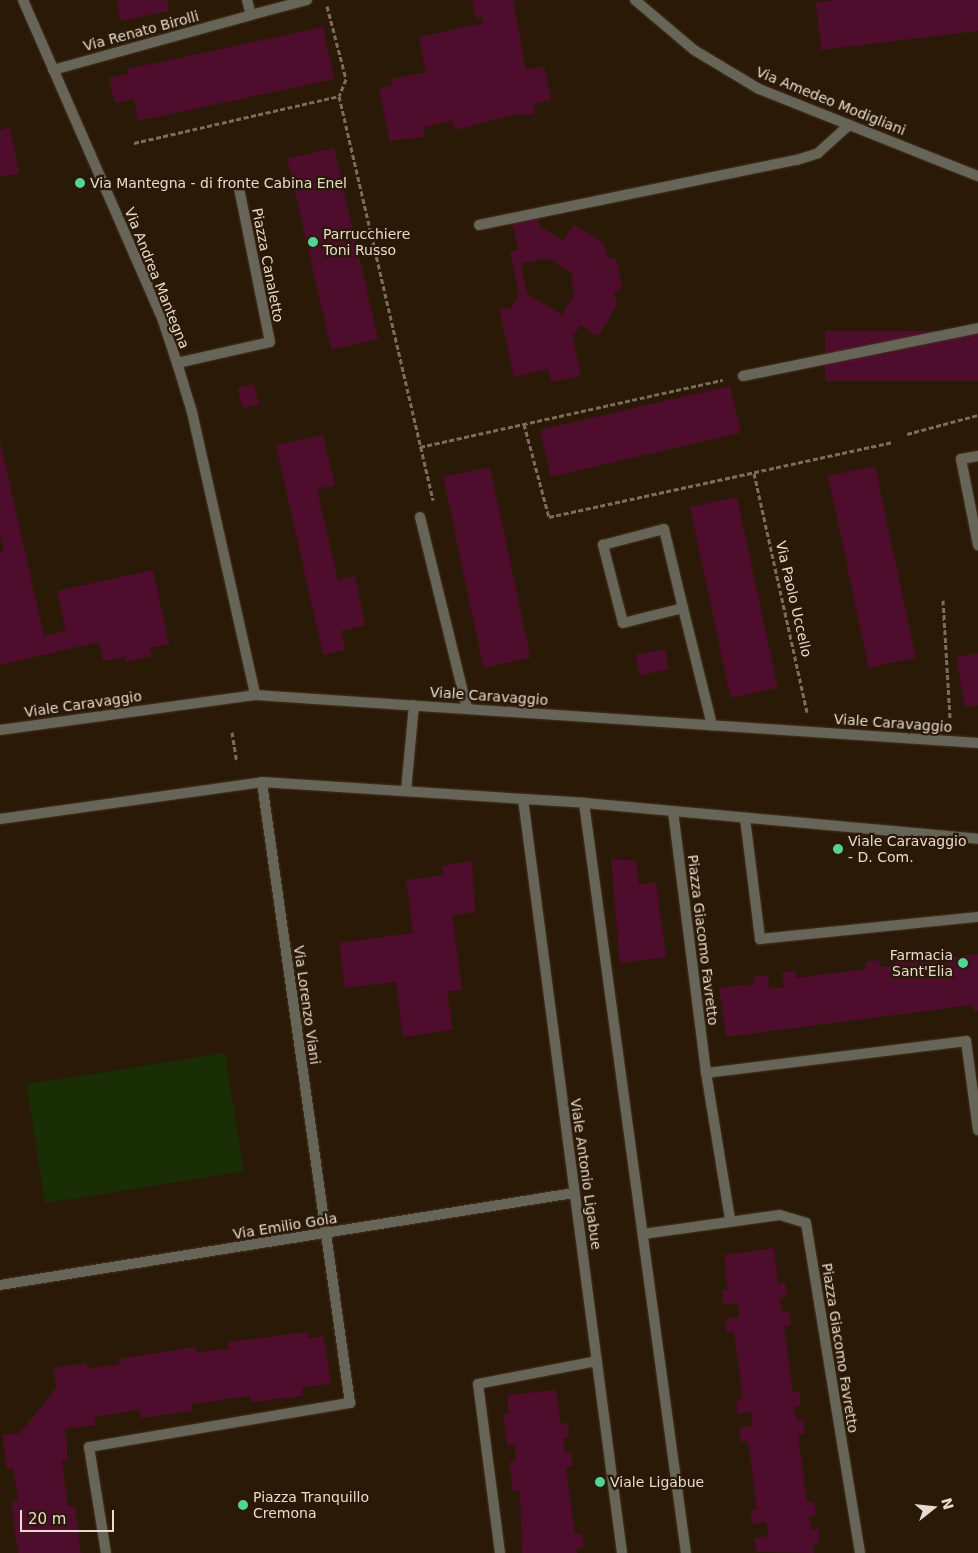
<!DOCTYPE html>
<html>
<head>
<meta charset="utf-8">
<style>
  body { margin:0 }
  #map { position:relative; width:978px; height:1553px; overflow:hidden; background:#2a1906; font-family:"DejaVu Sans",sans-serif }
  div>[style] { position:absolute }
  .green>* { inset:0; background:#1a2e06; transform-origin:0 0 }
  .building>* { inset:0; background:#4f0d2d; transform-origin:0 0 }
  .path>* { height:3px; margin-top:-1.5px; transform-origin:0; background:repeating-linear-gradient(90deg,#7b6c5c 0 5px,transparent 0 7.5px) }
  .roads { filter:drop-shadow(0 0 1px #443422) drop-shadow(0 0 1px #443422) }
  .service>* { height:10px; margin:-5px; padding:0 5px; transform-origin:5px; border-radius:5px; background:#676458 }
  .minor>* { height:10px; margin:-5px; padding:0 5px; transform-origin:5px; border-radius:5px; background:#676458 }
  .dots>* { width:14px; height:14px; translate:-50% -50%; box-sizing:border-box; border:2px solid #2a1906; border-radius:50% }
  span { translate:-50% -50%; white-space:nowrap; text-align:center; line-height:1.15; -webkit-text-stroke:4.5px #2a1906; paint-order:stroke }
  .street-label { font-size:14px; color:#e7dacf }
  .poi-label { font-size:14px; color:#e7dacf }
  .left { translate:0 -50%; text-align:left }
  .right { translate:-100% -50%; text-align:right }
  .north { position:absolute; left:908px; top:1483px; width:50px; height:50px; -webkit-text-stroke:4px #2a1906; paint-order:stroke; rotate:74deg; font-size:14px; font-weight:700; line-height:20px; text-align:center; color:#e7dacf }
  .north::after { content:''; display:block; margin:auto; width:18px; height:22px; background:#e7dacf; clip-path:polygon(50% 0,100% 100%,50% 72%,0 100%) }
  .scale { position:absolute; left:20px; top:1510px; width:94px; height:22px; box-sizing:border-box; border:2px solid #e7dacf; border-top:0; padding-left:6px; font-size:15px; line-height:18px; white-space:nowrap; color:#e7dacf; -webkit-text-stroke:4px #2a1906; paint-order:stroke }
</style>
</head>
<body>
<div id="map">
  <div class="green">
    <i style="left:225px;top:1053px;width:120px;height:201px;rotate:81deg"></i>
  </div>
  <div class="building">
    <i style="clip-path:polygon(117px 0,167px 0,169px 11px,121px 21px)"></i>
    <i style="clip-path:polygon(472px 0,513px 0,526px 70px,544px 66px,551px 100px,533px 104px,535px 113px,521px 116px,521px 113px,455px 130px,452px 121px,424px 127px,424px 137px,390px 141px,379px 89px,393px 85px,391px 79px,426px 72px,419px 37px,484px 23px,482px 17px,476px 19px)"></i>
    <i style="clip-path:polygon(835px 0,978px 0,978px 31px,821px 50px,816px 3px)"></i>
    <i style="clip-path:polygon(323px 27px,334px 79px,138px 121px,134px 99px,115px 103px,109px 78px,128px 74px,128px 69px)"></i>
    <i style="clip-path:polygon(10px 127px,19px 173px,0 177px,0 130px)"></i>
    <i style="left:334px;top:148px;width:196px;height:48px;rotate:77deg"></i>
    <i style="clip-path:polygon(evenodd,538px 217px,539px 226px,563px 240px,574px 225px,604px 243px,607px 257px,616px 259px,622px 288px,614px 293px,617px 305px,598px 336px,580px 325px,573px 337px,581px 376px,551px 382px,548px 369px,514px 377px,499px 309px,510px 309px,519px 294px,510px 252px,518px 250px,512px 222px,538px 217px,541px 259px,553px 260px,571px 273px,574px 296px,562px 315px,527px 294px,521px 264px,541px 259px)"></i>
    <i style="left:978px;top:331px;width:50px;height:153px;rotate:90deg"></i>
    <i style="left:254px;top:384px;width:21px;height:17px;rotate:76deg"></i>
    <i style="left:730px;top:386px;width:48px;height:195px;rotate:77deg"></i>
    <i style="clip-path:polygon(323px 435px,335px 485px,317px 489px,338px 580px,355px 576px,365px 625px,341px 631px,345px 650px,323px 655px,276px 445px)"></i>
    <i style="clip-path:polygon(0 441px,44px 636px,66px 631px,57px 591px,153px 570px,169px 644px,150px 648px,152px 656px,126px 662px,125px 657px,103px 661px,99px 642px,0 665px,0 552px,4px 552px,0 535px)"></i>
    <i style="left:875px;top:466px;width:196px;height:48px;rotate:78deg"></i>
    <i style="left:490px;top:467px;width:195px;height:48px;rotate:78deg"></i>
    <i style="left:737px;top:497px;width:195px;height:48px;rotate:78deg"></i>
    <i style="left:665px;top:649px;width:21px;height:30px;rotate:79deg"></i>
    <i style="clip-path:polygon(978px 653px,978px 705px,965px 707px,956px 657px)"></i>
    <i style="clip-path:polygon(611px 859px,636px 861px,639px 885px,656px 882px,666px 957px,620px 963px)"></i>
    <i style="clip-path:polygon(472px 861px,475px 912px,452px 915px,462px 990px,447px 991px,453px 1030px,403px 1037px,396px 982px,345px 988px,339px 943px,413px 933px,406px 880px,444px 875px,441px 866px)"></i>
    <i style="clip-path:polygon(978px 954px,978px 1011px,973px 1011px,972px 1005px,726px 1037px,719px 988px,754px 984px,753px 977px,768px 975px,769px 989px,784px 987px,782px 973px,795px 971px,796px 978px,866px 969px,865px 962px,879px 960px,880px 967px,894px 965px,893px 958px,907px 956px,908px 963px)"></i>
    <i style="clip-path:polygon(774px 1248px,778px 1284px,785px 1282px,787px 1297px,780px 1298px,782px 1312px,789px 1311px,791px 1325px,784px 1326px,793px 1392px,799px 1392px,801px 1406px,794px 1406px,796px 1420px,803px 1420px,805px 1434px,798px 1434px,807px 1502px,814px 1501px,816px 1515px,809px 1516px,811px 1530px,818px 1529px,819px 1543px,813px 1544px,814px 1553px,756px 1552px,754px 1538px,768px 1536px,766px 1522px,752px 1524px,750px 1510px,757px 1509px,748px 1441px,741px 1442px,739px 1428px,753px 1426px,751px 1412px,738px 1414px,736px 1400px,743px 1399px,734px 1332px,727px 1333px,725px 1319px,739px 1317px,737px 1303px,723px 1305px,722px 1291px,728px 1290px,724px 1255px)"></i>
    <i style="clip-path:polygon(307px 1332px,308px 1338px,324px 1336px,331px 1384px,302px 1387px,303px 1396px,251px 1402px,250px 1396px,192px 1404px,192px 1411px,141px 1418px,140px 1409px,95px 1417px,95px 1425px,65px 1429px,68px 1459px,62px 1461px,68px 1506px,75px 1506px,81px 1553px,18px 1553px,11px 1501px,18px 1501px,13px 1468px,7px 1469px,2px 1435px,20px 1433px,56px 1388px,54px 1368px,86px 1363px,88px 1369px,120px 1364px,118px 1359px,195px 1347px,196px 1353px,229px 1349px,228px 1342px)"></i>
    <i style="clip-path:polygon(556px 1390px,561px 1424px,568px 1423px,569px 1437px,563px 1438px,565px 1453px,571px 1452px,573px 1466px,566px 1467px,575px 1534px,582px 1533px,584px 1547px,577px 1548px,577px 1553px,522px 1553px,520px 1490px,513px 1491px,509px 1463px,516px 1461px,515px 1444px,507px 1445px,503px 1414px,509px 1413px,507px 1395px)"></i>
  </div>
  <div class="path">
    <i style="left:327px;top:6px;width:75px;rotate:75.4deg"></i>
    <i style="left:346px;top:79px;width:18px;rotate:112deg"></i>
    <i style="left:339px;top:96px;width:415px;rotate:76.9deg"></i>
    <i style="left:134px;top:143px;width:210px;rotate:-12.9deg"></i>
    <i style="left:524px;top:424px;width:96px;rotate:75deg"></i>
    <i style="left:549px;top:517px;width:351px;rotate:-12.3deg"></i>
    <i style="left:907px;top:434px;width:73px;rotate:-15deg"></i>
    <i style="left:420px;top:447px;width:310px;rotate:-12.5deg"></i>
    <i style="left:754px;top:473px;width:245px;rotate:77.5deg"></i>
    <i style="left:943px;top:600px;width:119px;rotate:86.6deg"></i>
    <i style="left:232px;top:732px;width:30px;rotate:81deg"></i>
  </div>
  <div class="roads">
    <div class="service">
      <i style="left:251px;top:15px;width:58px;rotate:-15deg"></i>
      <i style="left:53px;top:70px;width:205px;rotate:-15.5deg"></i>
      <i style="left:251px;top:15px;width:16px;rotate:-105deg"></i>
      <i style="left:743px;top:376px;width:240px;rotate:-11.5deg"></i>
      <i style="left:420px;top:517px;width:197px;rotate:76.2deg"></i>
      <i style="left:406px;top:791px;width:86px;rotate:-84.7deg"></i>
    </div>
    <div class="minor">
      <i style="left:23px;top:0;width:347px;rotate:66.4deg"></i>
      <i style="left:162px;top:318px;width:47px;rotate:71.6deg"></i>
      <i style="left:177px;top:363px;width:51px;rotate:73deg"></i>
      <i style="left:192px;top:412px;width:290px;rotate:77.4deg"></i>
      <i style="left:635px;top:0;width:77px;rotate:40.3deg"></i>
      <i style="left:694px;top:50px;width:76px;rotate:31deg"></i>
      <i style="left:759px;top:89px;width:236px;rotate:21.7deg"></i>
      <i style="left:479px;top:225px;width:325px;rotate:-11.6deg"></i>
      <i style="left:797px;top:160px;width:22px;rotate:-18deg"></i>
      <i style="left:818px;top:153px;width:42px;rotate:-42.1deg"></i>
      <i style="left:177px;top:363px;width:95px;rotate:-12.7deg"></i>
      <i style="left:270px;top:342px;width:157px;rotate:-101.4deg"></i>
      <i style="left:978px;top:456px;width:17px;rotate:170deg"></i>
      <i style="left:961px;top:459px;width:88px;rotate:78.8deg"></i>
      <i style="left:683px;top:608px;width:62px;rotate:166deg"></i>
      <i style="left:623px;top:623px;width:81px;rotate:-104.4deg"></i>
      <i style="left:603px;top:545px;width:63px;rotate:-14.7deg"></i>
      <i style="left:664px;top:529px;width:81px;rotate:76.5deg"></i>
      <i style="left:683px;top:608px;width:121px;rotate:76.1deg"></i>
      <i style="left:0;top:730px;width:257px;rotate:-7.8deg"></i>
      <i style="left:255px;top:695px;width:725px;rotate:3.8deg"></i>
      <i style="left:523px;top:799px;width:760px;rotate:82.52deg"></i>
      <i style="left:584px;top:803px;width:757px;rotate:82.26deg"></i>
      <i style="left:673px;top:811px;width:264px;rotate:82.8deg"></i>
      <i style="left:745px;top:818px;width:122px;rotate:82.9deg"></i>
      <i style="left:760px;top:939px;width:219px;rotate:-5.8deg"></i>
      <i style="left:0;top:819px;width:265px;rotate:-8deg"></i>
      <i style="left:262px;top:782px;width:323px;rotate:3.7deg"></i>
      <i style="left:584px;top:803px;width:396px;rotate:5.2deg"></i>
      <i style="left:730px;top:1219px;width:148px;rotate:-99.3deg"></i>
      <i style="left:706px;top:1073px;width:262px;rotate:-7deg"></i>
      <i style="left:966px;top:1041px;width:90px;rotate:82.3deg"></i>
      <i style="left:643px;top:1234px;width:138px;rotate:-7.9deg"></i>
      <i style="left:780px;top:1215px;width:27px;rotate:17deg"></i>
      <i style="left:806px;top:1223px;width:334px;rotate:80.7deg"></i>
      <i style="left:0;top:1285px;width:581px;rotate:-9.11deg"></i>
      <i style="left:106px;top:1553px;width:107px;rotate:-99.1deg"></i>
      <i style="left:89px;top:1447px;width:265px;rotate:-9.6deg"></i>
      <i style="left:350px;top:1403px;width:627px;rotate:-98.07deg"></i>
      <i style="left:500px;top:1553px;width:170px;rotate:-97.4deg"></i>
      <i style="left:478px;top:1384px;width:121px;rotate:-10.9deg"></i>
    </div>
  </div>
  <div class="dots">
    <i style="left:80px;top:183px;background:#52d397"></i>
    <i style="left:313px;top:242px;background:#52d397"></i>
    <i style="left:838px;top:849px;background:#52d397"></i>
    <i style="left:963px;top:963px;background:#52d397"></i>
    <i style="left:600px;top:1482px;background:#52d397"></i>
    <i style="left:243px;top:1505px;background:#52d397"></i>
  </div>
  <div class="street-label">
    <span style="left:141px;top:31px;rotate:-15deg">Via Renato Birolli</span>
    <span style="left:831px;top:101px;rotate:22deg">Via Amedeo Modigliani</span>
    <span style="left:268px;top:265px;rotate:79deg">Piazza Canaletto</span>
    <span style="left:157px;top:278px;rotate:68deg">Via Andrea Mantegna</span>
    <span style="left:794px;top:599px;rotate:77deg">Via Paolo Uccello</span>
    <span style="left:489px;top:696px;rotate:4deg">Viale Caravaggio</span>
    <span style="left:83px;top:704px;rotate:-8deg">Viale Caravaggio</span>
    <span style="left:893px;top:723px;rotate:4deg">Viale Caravaggio</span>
    <span style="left:703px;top:940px;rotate:83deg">Piazza Giacomo Favretto</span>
    <span style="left:307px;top:1005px;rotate:82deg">Via Lorenzo Viani</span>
    <span style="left:586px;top:1174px;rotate:82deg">Viale Antonio Ligabue</span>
    <span style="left:285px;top:1226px;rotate:-9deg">Via Emilio Gola</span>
    <span style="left:840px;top:1348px;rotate:81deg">Piazza Giacomo Favretto</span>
  </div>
  <div class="poi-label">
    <span class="left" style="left:90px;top:183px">Via Mantegna - di fronte Cabina Enel</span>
    <span class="left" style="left:323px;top:242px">Parrucchiere<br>Toni Russo</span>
    <span class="left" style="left:848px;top:849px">Viale Caravaggio<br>- D. Com.</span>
    <span class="right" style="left:953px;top:963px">Farmacia<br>Sant'Elia</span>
    <span class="left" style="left:610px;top:1482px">Viale Ligabue</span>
    <span class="left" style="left:253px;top:1505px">Piazza Tranquillo<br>Cremona</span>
  </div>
  <div class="north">N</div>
  <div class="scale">20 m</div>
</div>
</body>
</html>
